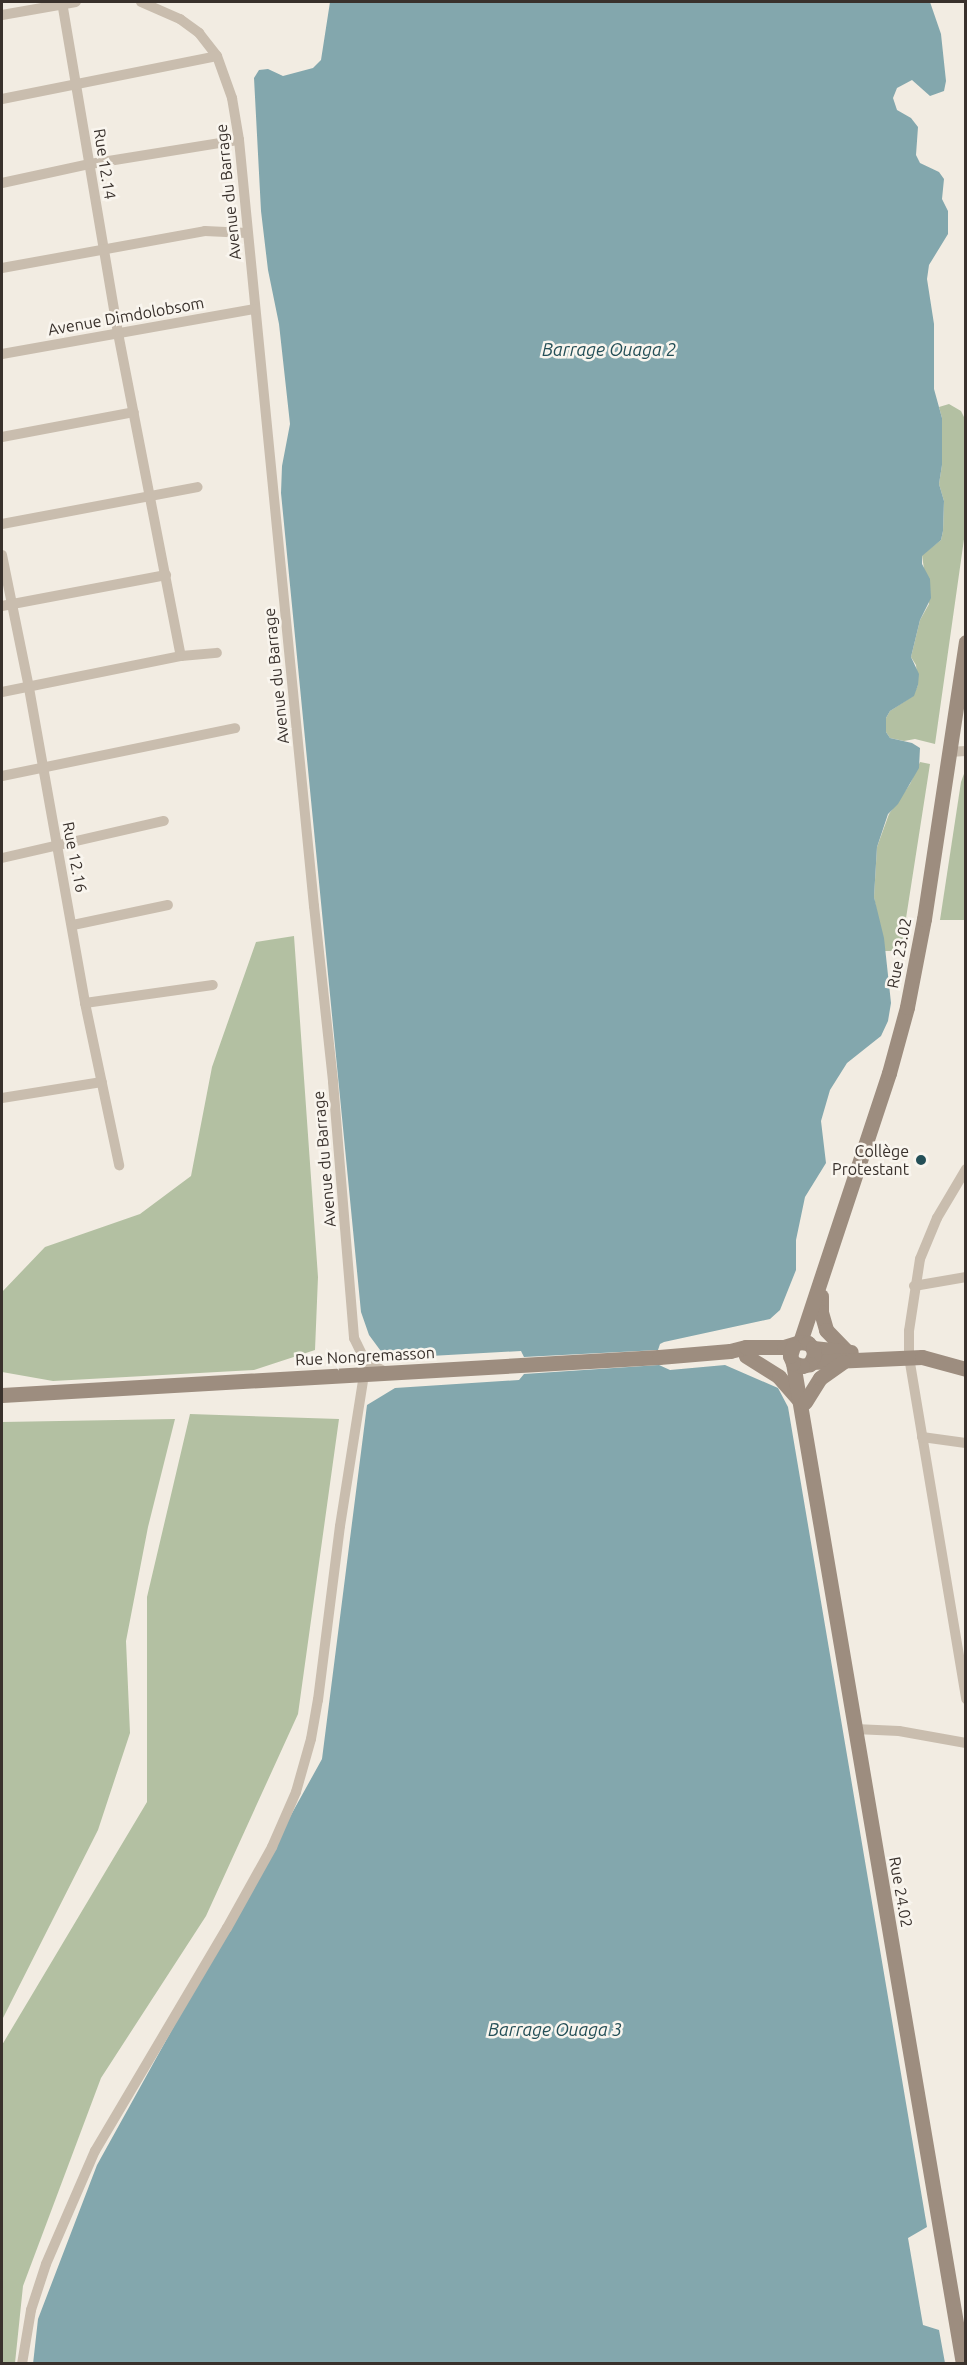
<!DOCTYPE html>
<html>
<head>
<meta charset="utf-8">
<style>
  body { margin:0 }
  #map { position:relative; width:967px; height:2365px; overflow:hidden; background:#f2ece2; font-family:Ubuntu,sans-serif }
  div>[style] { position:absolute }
  .green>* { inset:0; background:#b3c0a2 }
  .water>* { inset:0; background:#83a7ad }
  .street>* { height:10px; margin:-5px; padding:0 5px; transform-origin:5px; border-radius:5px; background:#c9bdae }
  .secondary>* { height:15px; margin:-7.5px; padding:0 7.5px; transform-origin:7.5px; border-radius:7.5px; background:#9d8d7f }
  .dots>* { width:16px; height:16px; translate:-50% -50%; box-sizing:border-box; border:3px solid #f9f5ee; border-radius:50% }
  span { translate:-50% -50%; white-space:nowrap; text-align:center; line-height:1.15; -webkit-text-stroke:5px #f9f5ee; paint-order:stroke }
  .street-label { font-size:16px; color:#39312c }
  .poi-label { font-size:16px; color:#39312c }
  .right { translate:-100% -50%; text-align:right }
  .water-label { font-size:18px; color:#244f57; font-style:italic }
  .frame { position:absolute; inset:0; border:3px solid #39312c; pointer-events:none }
</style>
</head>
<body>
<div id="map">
  <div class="green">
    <i style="clip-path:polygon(949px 404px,961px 411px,965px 419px,966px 525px,935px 744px,915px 739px,904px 741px,890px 738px,886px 732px,886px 718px,890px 711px,913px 696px,918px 685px,916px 665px,911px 657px,920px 620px,929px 604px,922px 555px,941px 540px,943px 531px,944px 501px,939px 484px,942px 465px,942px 418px,939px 407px)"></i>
    <i style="clip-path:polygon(920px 762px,930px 764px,902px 944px,895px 951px,884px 951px,874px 897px,877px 847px,889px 814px,910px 784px)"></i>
    <i style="clip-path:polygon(965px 771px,965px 920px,940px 920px,961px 782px)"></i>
    <i style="clip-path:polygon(294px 936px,318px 1277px,315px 1350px,254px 1370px,53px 1381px,2px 1372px,2px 1292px,45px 1247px,140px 1214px,191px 1176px,212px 1067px,256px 942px)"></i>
    <i style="clip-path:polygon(190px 1414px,339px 1419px,298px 1714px,206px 1916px,101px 2078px,23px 2286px,15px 2363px,2px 2363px,2px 2045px,147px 1802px,147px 1597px)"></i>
    <i style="clip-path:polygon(175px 1419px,148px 1527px,126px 1641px,130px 1733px,98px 1830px,2px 2020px,2px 1422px)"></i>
  </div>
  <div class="water">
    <i style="clip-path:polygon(330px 2px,930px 2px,941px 34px,946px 81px,944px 91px,930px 96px,912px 80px,897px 88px,893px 98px,897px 110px,911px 118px,918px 127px,916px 155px,920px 163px,939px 172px,944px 179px,942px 199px,948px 211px,948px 234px,929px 265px,927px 279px,934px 324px,934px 389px,942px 418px,942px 465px,939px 484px,944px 501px,943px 531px,941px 540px,922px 556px,922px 564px,930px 579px,931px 598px,920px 620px,911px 657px,919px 674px,918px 685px,914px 696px,890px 711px,886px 718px,886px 732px,890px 738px,912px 743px,920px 748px,919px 768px,898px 804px,888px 814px,877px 847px,874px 897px,884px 938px,891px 1003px,888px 1021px,881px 1036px,847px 1063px,830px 1090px,821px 1121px,826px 1163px,805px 1197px,796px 1240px,796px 1270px,780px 1310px,770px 1319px,664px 1342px,660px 1344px,658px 1350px,524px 1357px,521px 1351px,395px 1358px,383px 1354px,369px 1335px,361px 1312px,281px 493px,282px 466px,290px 424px,279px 324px,268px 270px,261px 211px,254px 78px,259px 70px,268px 69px,283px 76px,313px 68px,321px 60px)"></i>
    <i style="clip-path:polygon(659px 1365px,670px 1370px,725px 1365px,778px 1388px,788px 1407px,927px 2227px,908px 2238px,923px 2325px,939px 2330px,945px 2363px,33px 2364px,38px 2319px,97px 2165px,322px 1759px,367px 1405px,395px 1388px,519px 1380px,524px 1374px)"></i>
  </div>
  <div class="street">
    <i style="left:62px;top:2px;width:336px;rotate:80.4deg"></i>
    <i style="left:118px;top:333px;width:329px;rotate:79deg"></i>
    <i style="left:141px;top:2px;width:43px;rotate:23.6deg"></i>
    <i style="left:180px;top:19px;width:24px;rotate:36deg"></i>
    <i style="left:199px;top:33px;width:29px;rotate:52deg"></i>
    <i style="left:217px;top:56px;width:45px;rotate:70.3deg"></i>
    <i style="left:232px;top:98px;width:43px;rotate:80.5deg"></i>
    <i style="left:239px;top:140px;width:770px;rotate:84.41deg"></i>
    <i style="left:314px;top:906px;width:177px;rotate:83.8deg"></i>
    <i style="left:333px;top:1082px;width:257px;rotate:85.3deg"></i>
    <i style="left:354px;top:1338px;width:25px;rotate:64deg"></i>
    <i style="left:365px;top:1361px;width:21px;rotate:28deg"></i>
    <i style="left:2px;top:15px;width:75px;rotate:-10deg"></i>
    <i style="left:2px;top:99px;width:219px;rotate:-11.3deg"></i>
    <i style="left:2px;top:183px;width:90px;rotate:-12.2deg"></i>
    <i style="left:90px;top:164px;width:151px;rotate:-9.2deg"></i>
    <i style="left:2px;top:268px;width:206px;rotate:-10.3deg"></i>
    <i style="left:205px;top:231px;width:42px;rotate:2.7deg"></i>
    <i style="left:2px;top:354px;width:257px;rotate:-10.1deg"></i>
    <i style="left:2px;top:437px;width:134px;rotate:-10.7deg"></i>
    <i style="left:2px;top:524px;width:199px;rotate:-10.7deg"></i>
    <i style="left:2px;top:555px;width:136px;rotate:78.5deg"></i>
    <i style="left:29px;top:688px;width:320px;rotate:79.9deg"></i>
    <i style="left:85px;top:1003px;width:166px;rotate:78.1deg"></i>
    <i style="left:2px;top:606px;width:167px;rotate:-10.7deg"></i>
    <i style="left:2px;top:692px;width:183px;rotate:-11.4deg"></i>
    <i style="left:181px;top:656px;width:36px;rotate:-5deg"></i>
    <i style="left:949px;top:752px;width:17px;rotate:-3deg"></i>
    <i style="left:2px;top:776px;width:238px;rotate:-11.6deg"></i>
    <i style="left:2px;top:858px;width:166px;rotate:-12.9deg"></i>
    <i style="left:73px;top:925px;width:97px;rotate:-11.9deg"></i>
    <i style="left:85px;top:1003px;width:129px;rotate:-8deg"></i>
    <i style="left:2px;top:1098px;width:101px;rotate:-9.1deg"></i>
    <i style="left:966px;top:1169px;width:57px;rotate:120.6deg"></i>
    <i style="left:937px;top:1218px;width:44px;rotate:112.5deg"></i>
    <i style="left:920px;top:1259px;width:73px;rotate:98.7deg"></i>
    <i style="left:909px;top:1331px;width:26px;rotate:90deg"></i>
    <i style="left:909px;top:1357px;width:347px;rotate:80.5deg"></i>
    <i style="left:914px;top:1286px;width:53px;rotate:-9.8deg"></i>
    <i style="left:922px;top:1437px;width:44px;rotate:7.8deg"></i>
    <i style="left:855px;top:1729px;width:44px;rotate:2.6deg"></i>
    <i style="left:899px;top:1731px;width:68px;rotate:10.2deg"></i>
    <i style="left:22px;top:2364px;width:55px;rotate:-80.5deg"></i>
    <i style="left:31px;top:2310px;width:48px;rotate:-71.9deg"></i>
    <i style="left:46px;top:2264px;width:123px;rotate:-66.6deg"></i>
    <i style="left:95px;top:2151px;width:259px;rotate:-59.4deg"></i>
    <i style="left:227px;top:1928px;width:93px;rotate:-60.9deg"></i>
    <i style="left:272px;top:1847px;width:60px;rotate:-66.4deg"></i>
    <i style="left:296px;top:1792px;width:55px;rotate:-74.2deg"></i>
    <i style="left:311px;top:1739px;width:40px;rotate:-80deg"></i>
    <i style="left:318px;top:1700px;width:175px;rotate:-82.8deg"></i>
    <i style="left:340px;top:1526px;width:153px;rotate:-81deg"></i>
  </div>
  <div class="secondary">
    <i style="left:821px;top:1296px;width:16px;rotate:90deg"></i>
    <i style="left:821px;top:1312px;width:19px;rotate:74deg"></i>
    <i style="left:826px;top:1330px;width:30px;rotate:46deg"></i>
    <i style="left:800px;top:1342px;width:283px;rotate:-71.7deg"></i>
    <i style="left:889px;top:1073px;width:68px;rotate:-74.7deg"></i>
    <i style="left:907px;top:1007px;width:90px;rotate:-79.1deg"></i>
    <i style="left:924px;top:919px;width:280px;rotate:-81.4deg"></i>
    <i style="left:813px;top:1348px;width:38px;rotate:6deg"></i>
    <i style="left:746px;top:1356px;width:39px;rotate:32deg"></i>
    <i style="left:779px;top:1377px;width:29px;rotate:49deg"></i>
    <i style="left:811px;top:1362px;width:111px;rotate:-2.6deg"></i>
    <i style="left:922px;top:1357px;width:46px;rotate:15.3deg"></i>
    <i style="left:793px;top:1363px;width:1015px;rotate:80.36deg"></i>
    <i style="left:2px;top:1395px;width:658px;rotate:-3.31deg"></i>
    <i style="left:659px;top:1357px;width:71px;rotate:-4.8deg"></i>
    <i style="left:730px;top:1351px;width:16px;rotate:-14deg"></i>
    <i style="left:746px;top:1347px;width:38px"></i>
    <i style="left:784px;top:1347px;width:17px;rotate:-17deg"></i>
    <i style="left:800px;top:1342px;width:8px;rotate:7deg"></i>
    <i style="left:808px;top:1343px;width:7px;rotate:45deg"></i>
    <i style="left:813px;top:1348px;width:7px;rotate:82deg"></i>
    <i style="left:814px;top:1355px;width:10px;rotate:114deg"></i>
    <i style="left:810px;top:1364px;width:8px;rotate:166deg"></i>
    <i style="left:802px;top:1366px;width:9px;rotate:-162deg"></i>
    <i style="left:793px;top:1363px;width:8px;rotate:-113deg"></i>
    <i style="left:790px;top:1356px;width:10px;rotate:-73deg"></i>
    <i style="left:805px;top:1402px;width:28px;rotate:-58deg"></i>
    <i style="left:820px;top:1378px;width:28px;rotate:-35deg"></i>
  </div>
  <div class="dots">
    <i style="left:921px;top:1160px;background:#244f57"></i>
  </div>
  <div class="street-label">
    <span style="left:105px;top:164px;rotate:81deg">Rue 12.14</span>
    <span style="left:228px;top:192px;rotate:-96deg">Avenue du Barrage</span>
    <span style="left:126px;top:316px;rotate:-10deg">Avenue Dimdolobsom</span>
    <span style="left:276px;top:676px;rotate:-96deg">Avenue du Barrage</span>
    <span style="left:75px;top:857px;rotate:79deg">Rue 12.16</span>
    <span style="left:899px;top:953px;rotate:-79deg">Rue 23.02</span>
    <span style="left:324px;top:1159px;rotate:-95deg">Avenue du Barrage</span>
    <span style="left:365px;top:1356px;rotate:-3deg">Rue Nongremasson</span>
    <span style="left:901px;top:1892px;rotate:80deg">Rue 24.02</span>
  </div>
  <div class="poi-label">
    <span class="right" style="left:909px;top:1160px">Collège<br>Protestant</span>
  </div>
  <div class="water-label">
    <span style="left:609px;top:349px">Barrage Ouaga 2</span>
    <span style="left:555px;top:2029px">Barrage Ouaga 3</span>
  </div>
  <div class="frame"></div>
</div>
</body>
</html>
